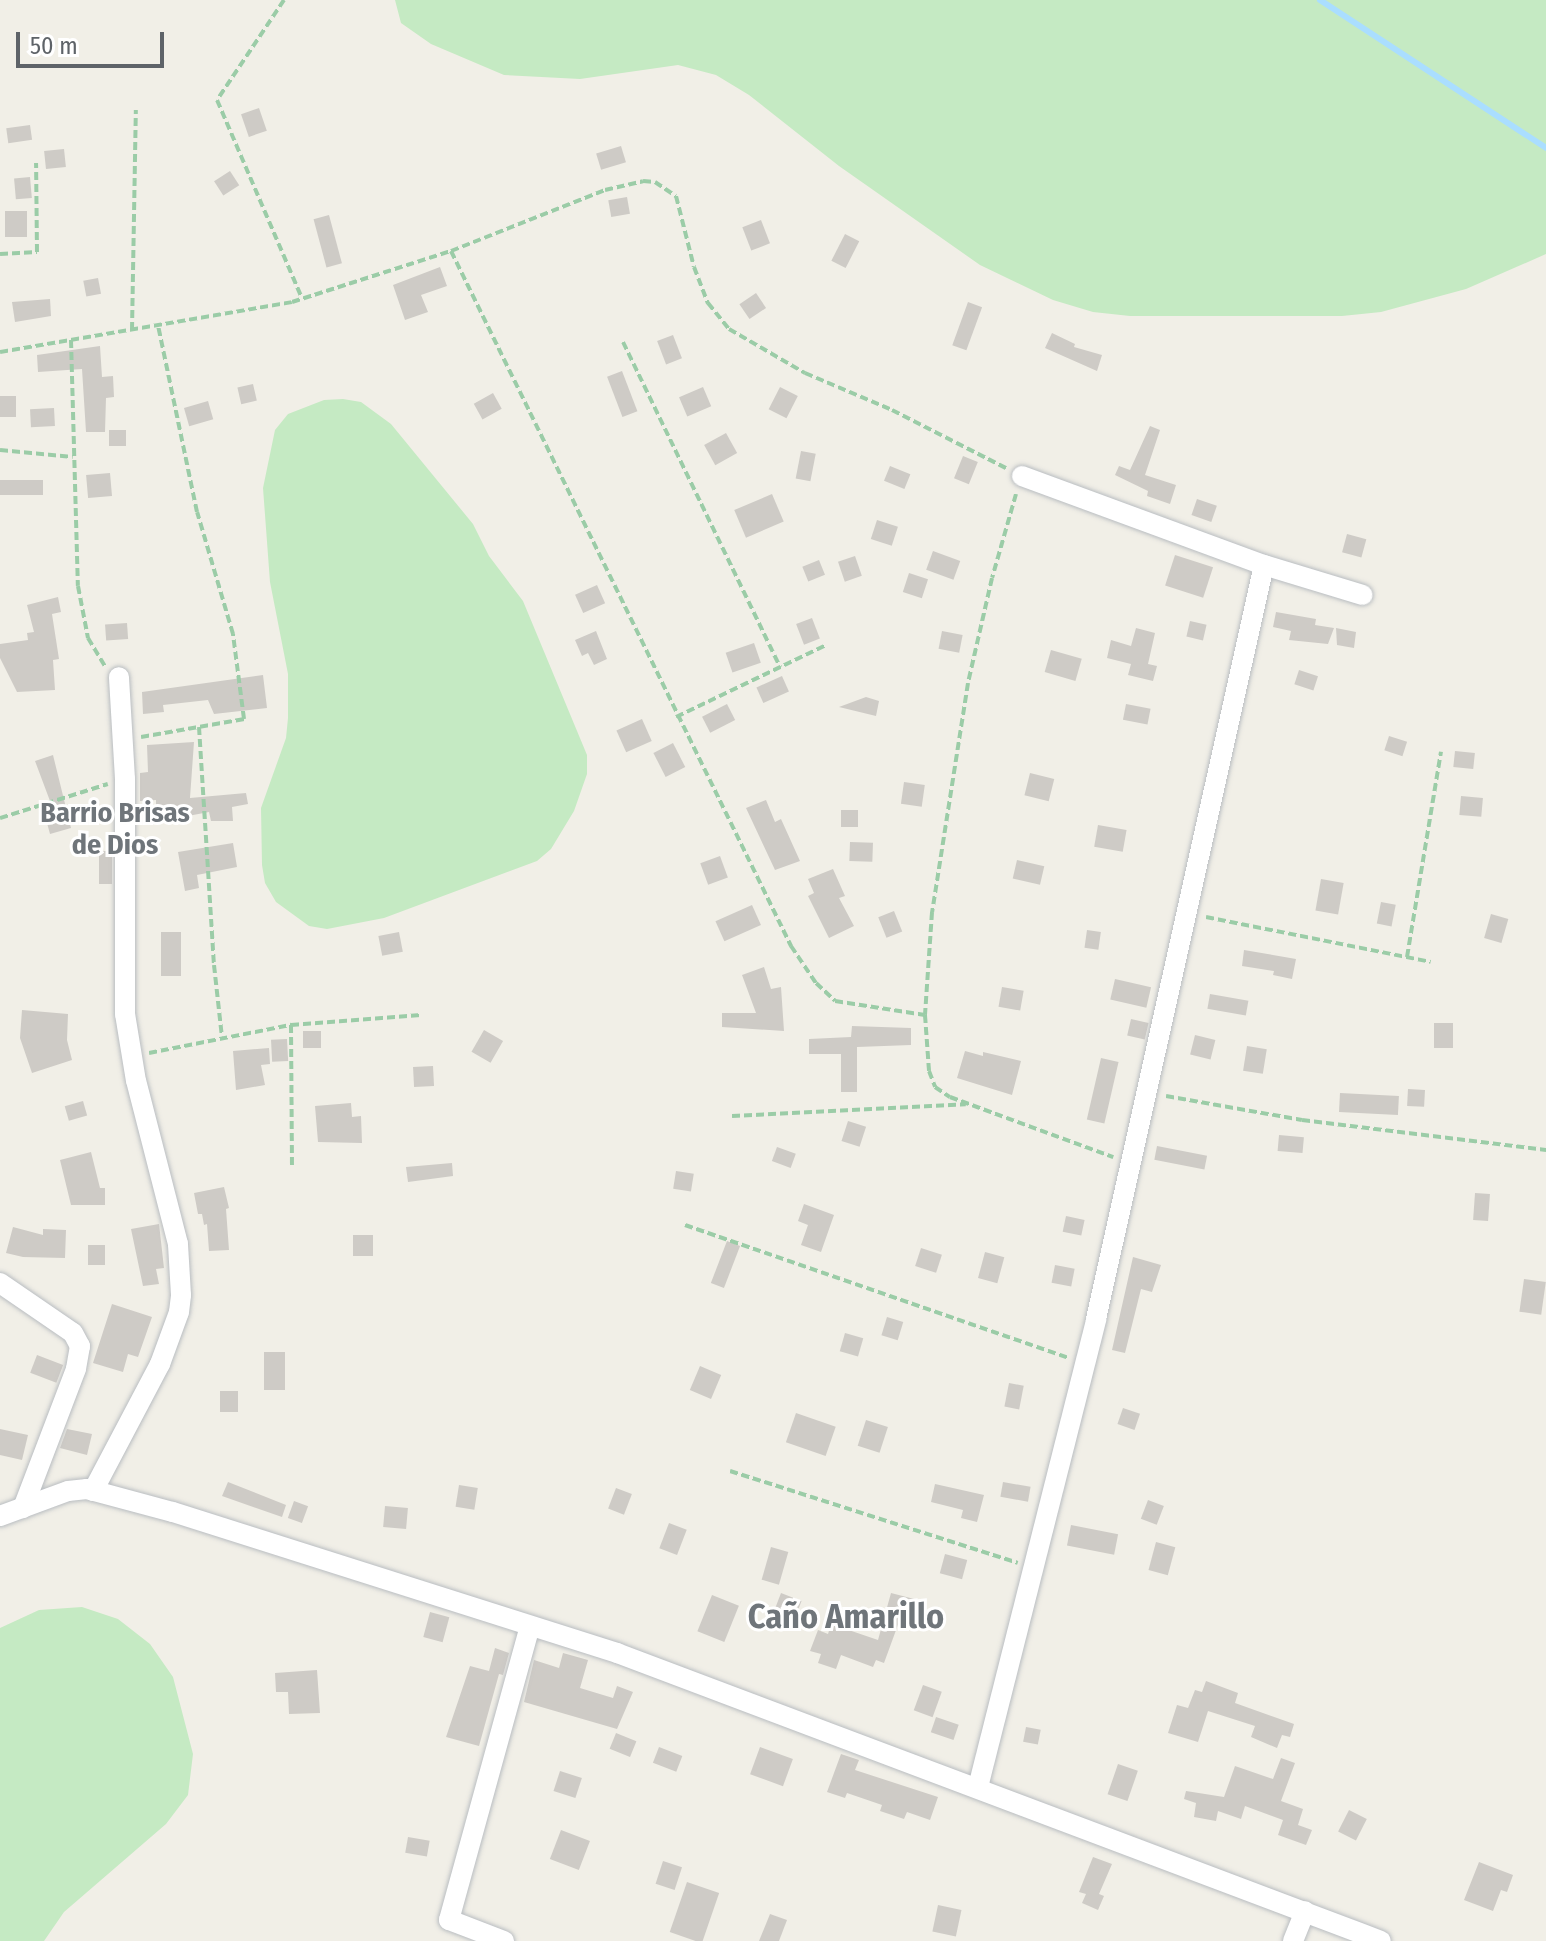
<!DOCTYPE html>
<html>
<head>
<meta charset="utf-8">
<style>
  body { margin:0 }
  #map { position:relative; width:1546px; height:1941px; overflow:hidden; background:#f1efe7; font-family:"Fira Sans Condensed",sans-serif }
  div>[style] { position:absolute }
  .green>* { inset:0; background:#c5eac3 }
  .stream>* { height:6px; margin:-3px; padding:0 3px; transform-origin:3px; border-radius:3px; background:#aadeff }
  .building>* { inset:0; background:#cecbc6; transform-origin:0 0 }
  .path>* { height:4px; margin-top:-2px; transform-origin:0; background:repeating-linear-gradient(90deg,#9bcca7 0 8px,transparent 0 12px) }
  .roads { filter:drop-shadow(0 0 2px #b9bdc1) drop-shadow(0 0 2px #b9bdc1) }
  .minor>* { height:20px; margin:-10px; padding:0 10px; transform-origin:10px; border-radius:10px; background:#fff }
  span { translate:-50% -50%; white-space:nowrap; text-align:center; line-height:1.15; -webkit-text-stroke:6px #fff; paint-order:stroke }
  .neighbourhood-label { font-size:28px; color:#6f757a; font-weight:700 }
  .district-label { font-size:34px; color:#6f757a; font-weight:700 }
  .scale { position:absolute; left:16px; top:32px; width:148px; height:36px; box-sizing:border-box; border:4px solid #5e6368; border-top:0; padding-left:10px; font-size:24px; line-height:28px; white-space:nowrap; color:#5e6368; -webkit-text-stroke:6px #fff; paint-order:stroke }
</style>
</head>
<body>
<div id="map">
  <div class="green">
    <i style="clip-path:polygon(395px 0,1546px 0,1546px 254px,1466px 289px,1381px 312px,1342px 316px,1130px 316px,1093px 312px,1053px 300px,980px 265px,839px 166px,749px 95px,716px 75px,678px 65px,580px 79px,504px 75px,431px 44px,401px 23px)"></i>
    <i style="clip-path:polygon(343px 399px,361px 402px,391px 424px,473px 524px,489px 556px,523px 601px,587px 755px,587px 774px,574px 811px,551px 849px,537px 861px,384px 918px,327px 929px,309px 926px,276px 902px,265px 883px,262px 865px,261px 808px,286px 738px,288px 718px,288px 674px,270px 582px,263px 488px,275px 430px,288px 414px,324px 400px)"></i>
    <i style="clip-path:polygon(82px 1607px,118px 1619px,150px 1644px,173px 1677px,193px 1754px,188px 1795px,166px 1824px,64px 1912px,44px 1941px,0 1941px,0 1628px,39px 1610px)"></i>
  </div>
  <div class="stream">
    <i style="left:1320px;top:0;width:270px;rotate:33.2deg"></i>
  </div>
  <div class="building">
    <i style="left:259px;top:108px;width:24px;height:19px;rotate:71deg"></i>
    <i style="left:30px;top:125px;width:15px;height:24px;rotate:82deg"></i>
    <i style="left:621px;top:146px;width:17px;height:26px;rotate:73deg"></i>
    <i style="left:64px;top:149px;width:18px;height:20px;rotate:84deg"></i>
    <i style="left:230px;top:171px;width:17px;height:19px;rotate:57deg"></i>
    <i style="left:30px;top:177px;width:21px;height:16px;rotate:85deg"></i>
    <i style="left:627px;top:197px;width:17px;height:19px;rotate:80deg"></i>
    <i style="left:5px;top:211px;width:22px;height:26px"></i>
    <i style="left:329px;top:215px;width:50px;height:16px;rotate:75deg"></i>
    <i style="left:761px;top:220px;width:25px;height:20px;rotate:69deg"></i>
    <i style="left:845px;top:234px;width:16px;height:30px;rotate:27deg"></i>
    <i style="clip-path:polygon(440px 267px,447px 286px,421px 295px,428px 312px,405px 320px,393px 285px)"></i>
    <i style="left:98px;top:278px;width:16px;height:15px;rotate:79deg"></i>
    <i style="left:756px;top:293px;width:18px;height:20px;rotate:56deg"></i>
    <i style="clip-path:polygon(50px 299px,51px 316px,15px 322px,12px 302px)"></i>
    <i style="left:968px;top:302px;width:15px;height:46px;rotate:20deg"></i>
    <i style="clip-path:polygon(1052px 333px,1075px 344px,1074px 347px,1102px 355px,1097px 371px,1045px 348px)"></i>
    <i style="left:673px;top:335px;width:25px;height:17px;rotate:69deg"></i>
    <i style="clip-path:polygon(100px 346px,102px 377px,113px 376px,114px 397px,106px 398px,105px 432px,86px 432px,82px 369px,38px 372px,37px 355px)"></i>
    <i style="left:622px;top:371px;width:43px;height:16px;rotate:69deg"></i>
    <i style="left:253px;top:384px;width:17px;height:16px;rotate:77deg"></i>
    <i style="left:703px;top:387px;width:21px;height:26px;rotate:67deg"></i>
    <i style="left:780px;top:387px;width:20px;height:25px;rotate:27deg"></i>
    <i style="left:493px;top:393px;width:18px;height:22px;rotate:61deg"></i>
    <i style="left:0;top:396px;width:16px;height:21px"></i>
    <i style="left:208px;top:401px;width:19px;height:25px;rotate:74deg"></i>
    <i style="left:54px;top:408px;width:18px;height:24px;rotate:87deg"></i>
    <i style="clip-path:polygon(1150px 426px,1160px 430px,1145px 475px,1176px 485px,1170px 504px,1147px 496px,1148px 491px,1115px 475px,1119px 466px,1130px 470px)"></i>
    <i style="left:109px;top:430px;width:17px;height:16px"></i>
    <i style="left:726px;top:433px;width:23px;height:25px;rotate:61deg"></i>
    <i style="left:801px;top:451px;width:15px;height:28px;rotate:11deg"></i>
    <i style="left:963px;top:456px;width:16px;height:24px;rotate:22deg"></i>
    <i style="left:890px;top:466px;width:22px;height:16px;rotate:22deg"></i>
    <i style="left:110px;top:473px;width:23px;height:24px;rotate:85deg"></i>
    <i style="left:43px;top:480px;width:15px;height:43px;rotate:90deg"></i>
    <i style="left:772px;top:494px;width:30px;height:41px;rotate:67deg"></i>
    <i style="left:1197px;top:499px;width:21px;height:17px;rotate:19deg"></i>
    <i style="left:877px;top:520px;width:22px;height:20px;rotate:18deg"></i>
    <i style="left:1347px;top:534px;width:20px;height:19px;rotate:15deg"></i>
    <i style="left:933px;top:551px;width:29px;height:20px;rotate:20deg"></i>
    <i style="left:1175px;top:555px;width:40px;height:32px;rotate:18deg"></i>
    <i style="left:855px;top:556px;width:21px;height:18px;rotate:71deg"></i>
    <i style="left:819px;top:560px;width:16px;height:18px;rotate:68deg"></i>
    <i style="left:909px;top:573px;width:20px;height:20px;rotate:18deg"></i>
    <i style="left:597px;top:585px;width:20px;height:24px;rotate:66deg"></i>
    <i style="clip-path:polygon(58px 597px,61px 612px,52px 614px,59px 659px,53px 660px,55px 690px,17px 692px,0 658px,0 644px,28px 640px,27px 633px,34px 632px,27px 605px)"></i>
    <i style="clip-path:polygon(1276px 612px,1316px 619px,1315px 625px,1334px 628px,1328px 644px,1289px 640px,1291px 631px,1273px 627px)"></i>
    <i style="left:812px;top:618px;width:22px;height:17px;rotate:69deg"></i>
    <i style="left:1190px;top:621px;width:17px;height:16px;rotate:13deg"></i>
    <i style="left:127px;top:623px;width:16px;height:22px;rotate:86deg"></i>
    <i style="clip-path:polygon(1136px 628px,1155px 633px,1148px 664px,1157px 666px,1153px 681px,1128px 675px,1131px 664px,1107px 658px,1111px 640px,1131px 646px)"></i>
    <i style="clip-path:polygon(1336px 628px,1356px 632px,1354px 648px,1337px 645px)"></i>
    <i style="clip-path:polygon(596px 631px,607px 659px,594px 665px,588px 653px,582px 656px,575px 640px)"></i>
    <i style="left:942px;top:631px;width:21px;height:18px;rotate:11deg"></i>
    <i style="left:754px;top:643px;width:21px;height:30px;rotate:71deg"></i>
    <i style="left:1051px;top:650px;width:32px;height:23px;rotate:16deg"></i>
    <i style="left:1299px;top:670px;width:20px;height:15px;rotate:18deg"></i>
    <i style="clip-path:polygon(263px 675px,267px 708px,214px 714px,208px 700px,163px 705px,164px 712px,143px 714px,142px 692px)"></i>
    <i style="left:782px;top:676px;width:17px;height:28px;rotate:66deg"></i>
    <i style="clip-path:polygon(866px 697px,879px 701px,876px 716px,839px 707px)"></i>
    <i style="left:727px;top:704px;width:18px;height:28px;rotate:63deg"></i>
    <i style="left:1126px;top:704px;width:25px;height:16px;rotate:11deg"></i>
    <i style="left:642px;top:719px;width:24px;height:28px;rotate:66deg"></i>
    <i style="left:1389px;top:736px;width:19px;height:15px;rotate:18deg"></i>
    <i style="clip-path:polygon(194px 742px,190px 798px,246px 793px,248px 804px,232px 807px,233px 821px,211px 821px,209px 812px,156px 822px,156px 800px,140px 801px,140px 773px,148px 772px,147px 745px)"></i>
    <i style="left:673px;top:743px;width:27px;height:22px;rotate:63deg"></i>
    <i style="left:1455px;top:751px;width:20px;height:16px;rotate:6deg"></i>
    <i style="clip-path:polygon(53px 755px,71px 828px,50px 834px,44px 812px,53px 809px,35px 761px)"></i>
    <i style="left:1030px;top:773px;width:25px;height:23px;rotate:14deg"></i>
    <i style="left:904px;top:782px;width:21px;height:22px;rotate:8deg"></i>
    <i style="left:1461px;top:796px;width:22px;height:19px;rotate:5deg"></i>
    <i style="clip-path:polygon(766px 800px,775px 822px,781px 819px,800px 861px,775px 870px,746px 808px)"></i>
    <i style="left:841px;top:810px;width:17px;height:17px"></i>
    <i style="left:1098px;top:825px;width:29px;height:22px;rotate:10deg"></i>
    <i style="left:850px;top:842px;width:23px;height:19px;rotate:2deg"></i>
    <i style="clip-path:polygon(233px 843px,237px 867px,197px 875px,199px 888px,185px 891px,178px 852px)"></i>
    <i style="left:99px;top:851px;width:13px;height:33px"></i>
    <i style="left:720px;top:856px;width:23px;height:21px;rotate:70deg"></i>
    <i style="left:1017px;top:860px;width:28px;height:19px;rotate:13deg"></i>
    <i style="clip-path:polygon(833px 869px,845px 896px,839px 898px,854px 926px,829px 938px,808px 896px,814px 893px,808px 879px)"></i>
    <i style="left:1321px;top:879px;width:23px;height:32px;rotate:10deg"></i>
    <i style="left:1381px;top:902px;width:15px;height:22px;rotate:11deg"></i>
    <i style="left:752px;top:905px;width:22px;height:40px;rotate:66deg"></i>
    <i style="left:894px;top:911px;width:22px;height:17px;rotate:68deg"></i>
    <i style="left:1491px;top:914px;width:18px;height:25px;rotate:16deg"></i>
    <i style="left:1087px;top:930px;width:14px;height:18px;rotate:8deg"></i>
    <i style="left:161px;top:932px;width:20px;height:44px"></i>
    <i style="left:399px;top:932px;width:20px;height:21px;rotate:79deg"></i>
    <i style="clip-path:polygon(1244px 950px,1296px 959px,1292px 979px,1273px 975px,1274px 971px,1242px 966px)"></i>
    <i style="clip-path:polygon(764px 967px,771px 989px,781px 987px,784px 1031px,722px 1027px,722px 1013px,756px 1013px,742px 975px)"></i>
    <i style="left:1115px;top:979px;width:37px;height:21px;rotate:13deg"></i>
    <i style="left:1002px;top:987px;width:22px;height:20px;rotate:10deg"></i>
    <i style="left:1210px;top:994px;width:39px;height:15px;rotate:10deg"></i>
    <i style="clip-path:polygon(22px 1010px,68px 1014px,67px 1040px,72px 1060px,32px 1073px,20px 1038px)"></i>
    <i style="left:1131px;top:1019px;width:18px;height:17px;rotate:13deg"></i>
    <i style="left:1434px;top:1023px;width:19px;height:25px"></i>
    <i style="clip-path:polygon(852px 1026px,911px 1028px,911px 1045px,857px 1047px,857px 1092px,841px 1092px,841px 1054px,809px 1054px,809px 1039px,851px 1037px)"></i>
    <i style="left:484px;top:1030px;width:22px;height:25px;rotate:30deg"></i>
    <i style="left:303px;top:1031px;width:18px;height:17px"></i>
    <i style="left:1195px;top:1035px;width:21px;height:20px;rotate:14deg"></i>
    <i style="left:287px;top:1039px;width:22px;height:16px;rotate:87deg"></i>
    <i style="left:1247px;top:1046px;width:20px;height:25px;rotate:9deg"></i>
    <i style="clip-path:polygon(269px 1048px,270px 1064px,261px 1065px,265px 1085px,236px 1090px,233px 1051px)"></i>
    <i style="clip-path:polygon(965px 1051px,983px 1056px,983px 1052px,1021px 1061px,1012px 1095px,957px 1078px)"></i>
    <i style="left:1101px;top:1058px;width:18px;height:63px;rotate:13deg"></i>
    <i style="left:433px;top:1066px;width:20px;height:20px;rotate:87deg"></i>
    <i style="left:1408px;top:1089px;width:17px;height:17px;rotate:3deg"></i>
    <i style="left:1340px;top:1093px;width:59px;height:19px;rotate:3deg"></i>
    <i style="left:83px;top:1101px;width:15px;height:19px;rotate:74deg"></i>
    <i style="clip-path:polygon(351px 1103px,352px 1117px,361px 1116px,362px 1143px,318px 1142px,315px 1106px)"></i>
    <i style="left:848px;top:1121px;width:19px;height:21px;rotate:18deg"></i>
    <i style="left:1279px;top:1135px;width:25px;height:16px;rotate:5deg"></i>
    <i style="left:1157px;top:1146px;width:51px;height:14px;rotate:11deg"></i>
    <i style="left:777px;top:1147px;width:20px;height:15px;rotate:20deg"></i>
    <i style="clip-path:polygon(91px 1152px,100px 1188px,105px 1188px,105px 1205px,71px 1205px,60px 1160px)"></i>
    <i style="clip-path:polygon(452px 1163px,453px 1176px,408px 1182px,406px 1167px)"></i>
    <i style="left:676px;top:1171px;width:18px;height:18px;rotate:9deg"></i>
    <i style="clip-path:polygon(224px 1187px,229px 1208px,226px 1209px,229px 1250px,209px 1251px,207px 1224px,204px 1225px,202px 1214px,198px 1214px,194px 1193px)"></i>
    <i style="left:1475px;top:1193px;width:15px;height:27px;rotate:4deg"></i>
    <i style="clip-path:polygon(804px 1204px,834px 1215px,821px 1252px,801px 1245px,808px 1225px,798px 1221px)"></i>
    <i style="left:1066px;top:1216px;width:19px;height:16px;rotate:12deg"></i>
    <i style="clip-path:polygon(159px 1224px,164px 1268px,156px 1269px,159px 1284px,143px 1286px,131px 1229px)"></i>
    <i style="clip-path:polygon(13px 1227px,43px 1235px,43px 1229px,66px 1230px,65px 1258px,23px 1257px,6px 1253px)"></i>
    <i style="left:353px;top:1235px;width:20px;height:21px"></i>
    <i style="left:727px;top:1241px;width:14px;height:45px;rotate:21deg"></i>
    <i style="left:88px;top:1245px;width:17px;height:20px"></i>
    <i style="left:921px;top:1248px;width:22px;height:19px;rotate:18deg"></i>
    <i style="left:985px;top:1252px;width:20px;height:27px;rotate:15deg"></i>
    <i style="clip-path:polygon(1133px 1257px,1161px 1265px,1152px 1292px,1141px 1289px,1125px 1353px,1112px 1350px)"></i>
    <i style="left:1055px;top:1265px;width:20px;height:18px;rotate:11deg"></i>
    <i style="left:1524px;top:1279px;width:22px;height:33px;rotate:8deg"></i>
    <i style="clip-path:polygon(112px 1304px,152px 1317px,138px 1357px,128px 1354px,123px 1372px,93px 1363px)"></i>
    <i style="left:887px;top:1317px;width:17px;height:19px;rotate:17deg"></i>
    <i style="left:845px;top:1333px;width:19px;height:19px;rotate:16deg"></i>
    <i style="left:264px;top:1352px;width:21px;height:38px"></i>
    <i style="left:37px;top:1355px;width:28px;height:19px;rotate:21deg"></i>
    <i style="left:700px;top:1366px;width:23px;height:26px;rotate:23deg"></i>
    <i style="left:1009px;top:1383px;width:15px;height:24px;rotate:11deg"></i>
    <i style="left:220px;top:1391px;width:18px;height:21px"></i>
    <i style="left:1123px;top:1408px;width:18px;height:17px;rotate:19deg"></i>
    <i style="left:796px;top:1413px;width:42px;height:31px;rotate:19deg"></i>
    <i style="left:866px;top:1420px;width:23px;height:27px;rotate:18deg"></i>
    <i style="clip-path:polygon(0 1429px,28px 1435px,22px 1460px,0 1455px)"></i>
    <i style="clip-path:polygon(67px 1429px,92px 1434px,87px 1455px,60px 1448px)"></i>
    <i style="clip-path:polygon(228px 1482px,286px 1505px,282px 1517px,222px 1496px)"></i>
    <i style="left:1003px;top:1482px;width:28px;height:15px;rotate:10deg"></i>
    <i style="clip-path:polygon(935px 1484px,984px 1495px,977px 1522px,961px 1518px,963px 1510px,931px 1502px)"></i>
    <i style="left:459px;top:1485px;width:19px;height:22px;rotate:9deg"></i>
    <i style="left:616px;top:1488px;width:17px;height:22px;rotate:21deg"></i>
    <i style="left:1148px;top:1500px;width:17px;height:20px;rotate:21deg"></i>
    <i style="left:294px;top:1501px;width:15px;height:18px;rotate:20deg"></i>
    <i style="left:385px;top:1506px;width:23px;height:21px;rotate:5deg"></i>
    <i style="left:669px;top:1523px;width:19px;height:27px;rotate:21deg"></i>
    <i style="left:1071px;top:1525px;width:48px;height:21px;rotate:11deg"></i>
    <i style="left:1156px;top:1542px;width:20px;height:29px;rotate:15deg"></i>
    <i style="left:771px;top:1547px;width:18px;height:34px;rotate:16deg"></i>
    <i style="left:945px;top:1554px;width:23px;height:20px;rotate:15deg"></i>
    <i style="left:781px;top:1593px;width:22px;height:28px;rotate:21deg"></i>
    <i style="clip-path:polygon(891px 1593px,918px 1600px,911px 1625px,899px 1622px,884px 1663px,876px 1660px,873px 1667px,841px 1655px,836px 1669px,818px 1663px,821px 1654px,810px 1651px,818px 1630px,828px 1634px,831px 1624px,878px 1640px)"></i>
    <i style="left:712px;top:1595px;width:29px;height:39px;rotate:22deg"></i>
    <i style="left:430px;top:1612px;width:20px;height:26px;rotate:15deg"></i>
    <i style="clip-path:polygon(495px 1648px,509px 1653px,503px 1675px,499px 1674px,479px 1746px,446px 1737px,470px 1666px,489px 1671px)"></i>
    <i style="clip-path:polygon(563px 1653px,588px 1660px,580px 1688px,613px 1698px,617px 1686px,633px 1692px,617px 1729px,524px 1702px,534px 1660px,559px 1668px)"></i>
    <i style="clip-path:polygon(317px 1670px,320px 1713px,289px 1714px,288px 1692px,276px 1692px,275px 1673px)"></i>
    <i style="clip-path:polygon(1206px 1681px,1238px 1693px,1235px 1703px,1294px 1724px,1290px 1737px,1282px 1735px,1277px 1748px,1251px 1737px,1255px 1726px,1208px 1711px,1198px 1742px,1168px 1733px,1177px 1705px,1188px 1708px,1195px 1690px,1202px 1692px)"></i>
    <i style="left:923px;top:1685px;width:20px;height:27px;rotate:20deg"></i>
    <i style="left:936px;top:1717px;width:24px;height:16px;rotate:19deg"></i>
    <i style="left:1026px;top:1727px;width:15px;height:15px;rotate:11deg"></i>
    <i style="left:616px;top:1733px;width:22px;height:17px;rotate:22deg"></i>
    <i style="left:659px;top:1747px;width:25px;height:17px;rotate:21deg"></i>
    <i style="left:760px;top:1747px;width:35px;height:29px;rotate:20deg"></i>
    <i style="clip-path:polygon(841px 1754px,859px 1760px,855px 1770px,938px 1797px,930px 1820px,907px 1812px,904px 1819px,880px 1811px,882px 1805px,847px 1793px,845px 1798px,827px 1792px)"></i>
    <i style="clip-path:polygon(1281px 1758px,1295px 1763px,1281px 1801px,1303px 1809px,1298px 1825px,1312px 1830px,1306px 1845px,1278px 1835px,1283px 1820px,1245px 1806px,1241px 1819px,1218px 1811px,1216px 1821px,1194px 1817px,1196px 1803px,1184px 1799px,1186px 1791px,1224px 1797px,1235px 1766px,1273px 1779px)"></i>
    <i style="left:1118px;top:1764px;width:21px;height:32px;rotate:19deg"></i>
    <i style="left:560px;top:1771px;width:23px;height:21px;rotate:18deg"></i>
    <i style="left:1349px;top:1810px;width:20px;height:24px;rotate:27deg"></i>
    <i style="left:561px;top:1830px;width:31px;height:31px;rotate:21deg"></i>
    <i style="left:408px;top:1837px;width:22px;height:16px;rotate:10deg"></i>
    <i style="clip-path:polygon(1093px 1857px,1112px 1864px,1099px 1894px,1104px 1896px,1098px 1910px,1082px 1903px,1086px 1894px,1079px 1892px)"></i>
    <i style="left:663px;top:1861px;width:20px;height:24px;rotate:18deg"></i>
    <i style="clip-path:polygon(1479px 1862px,1513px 1875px,1507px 1892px,1501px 1890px,1493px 1911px,1464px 1900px)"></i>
    <i style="left:687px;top:1882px;width:34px;height:53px;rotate:19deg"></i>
    <i style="left:938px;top:1905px;width:24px;height:27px;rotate:12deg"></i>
    <i style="clip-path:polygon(770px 1914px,787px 1920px,779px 1941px,759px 1941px)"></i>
  </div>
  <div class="path">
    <i style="left:284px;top:0;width:120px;rotate:123.8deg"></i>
    <i style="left:217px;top:100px;width:215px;rotate:66.8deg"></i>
    <i style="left:451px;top:251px;width:774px;rotate:63.93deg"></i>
    <i style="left:791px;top:946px;width:45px;rotate:56deg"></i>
    <i style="left:816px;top:983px;width:26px;rotate:43deg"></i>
    <i style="left:835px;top:1001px;width:91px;rotate:8.8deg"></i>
    <i style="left:0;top:254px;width:37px;rotate:-3deg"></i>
    <i style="left:37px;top:252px;width:89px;rotate:-90.6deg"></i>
    <i style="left:132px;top:330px;width:220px;rotate:-89deg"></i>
    <i style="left:71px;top:340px;width:246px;rotate:88.4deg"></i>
    <i style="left:78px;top:586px;width:53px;rotate:79.1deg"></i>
    <i style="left:88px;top:638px;width:33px;rotate:59deg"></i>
    <i style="left:623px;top:342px;width:361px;rotate:64.2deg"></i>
    <i style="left:0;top:352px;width:296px;rotate:-9.7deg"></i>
    <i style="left:292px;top:302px;width:167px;rotate:-17.8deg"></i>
    <i style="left:451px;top:251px;width:166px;rotate:-21.6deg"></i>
    <i style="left:605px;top:190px;width:39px;rotate:-13deg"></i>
    <i style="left:643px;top:181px;width:12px;rotate:5deg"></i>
    <i style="left:655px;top:182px;width:25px;rotate:34deg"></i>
    <i style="left:676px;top:196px;width:73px;rotate:75.8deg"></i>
    <i style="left:694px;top:267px;width:39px;rotate:69deg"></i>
    <i style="left:708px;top:303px;width:33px;rotate:51deg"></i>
    <i style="left:729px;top:329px;width:88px;rotate:30.1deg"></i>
    <i style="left:805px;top:373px;width:95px;rotate:23deg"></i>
    <i style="left:892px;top:410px;width:128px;rotate:27deg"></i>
    <i style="left:0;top:450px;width:73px;rotate:5.5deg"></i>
    <i style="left:1016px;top:494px;width:87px;rotate:105.9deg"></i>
    <i style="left:992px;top:578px;width:108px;rotate:102.9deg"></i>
    <i style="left:968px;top:683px;width:232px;rotate:98.9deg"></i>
    <i style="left:932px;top:912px;width:103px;rotate:93.9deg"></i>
    <i style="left:925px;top:1015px;width:56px;rotate:85.9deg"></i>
    <i style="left:929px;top:1071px;width:17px;rotate:69deg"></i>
    <i style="left:935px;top:1087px;width:18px;rotate:34deg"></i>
    <i style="left:950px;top:1097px;width:174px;rotate:20.2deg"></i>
    <i style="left:676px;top:717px;width:166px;rotate:-25.6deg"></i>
    <i style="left:199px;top:727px;width:238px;rotate:86.4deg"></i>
    <i style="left:214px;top:965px;width:72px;rotate:83.7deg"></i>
    <i style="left:141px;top:737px;width:105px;rotate:-9.9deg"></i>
    <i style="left:244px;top:719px;width:86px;rotate:-97.4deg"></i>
    <i style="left:233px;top:634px;width:127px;rotate:-106.4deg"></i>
    <i style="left:197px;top:512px;width:190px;rotate:-101.8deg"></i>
    <i style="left:0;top:818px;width:113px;rotate:-17.5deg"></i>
    <i style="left:1206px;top:917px;width:229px;rotate:11.3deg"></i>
    <i style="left:1407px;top:957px;width:208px;rotate:-80.6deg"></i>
    <i style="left:291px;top:1025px;width:141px;rotate:89.6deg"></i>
    <i style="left:149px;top:1053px;width:145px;rotate:-11.2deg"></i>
    <i style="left:291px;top:1025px;width:130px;rotate:-4.4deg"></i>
    <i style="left:1166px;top:1096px;width:138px;rotate:10deg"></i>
    <i style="left:1302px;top:1120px;width:246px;rotate:7deg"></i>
    <i style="left:732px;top:1116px;width:234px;rotate:-2.9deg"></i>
    <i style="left:685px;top:1225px;width:405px;rotate:19.1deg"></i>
    <i style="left:730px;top:1471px;width:302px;rotate:17.7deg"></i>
  </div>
  <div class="roads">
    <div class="minor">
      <i style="left:1022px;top:476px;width:258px;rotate:20.2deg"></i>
      <i style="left:1264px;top:565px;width:103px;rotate:16.9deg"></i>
      <i style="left:0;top:1283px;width:88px;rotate:34.4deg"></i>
      <i style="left:73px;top:1333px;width:15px;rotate:62deg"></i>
      <i style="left:80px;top:1346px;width:23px;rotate:100deg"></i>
      <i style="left:76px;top:1369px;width:149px;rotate:110.9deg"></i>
      <i style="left:93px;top:1491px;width:144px;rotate:-62.2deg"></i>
      <i style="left:160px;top:1364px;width:55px;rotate:-69.9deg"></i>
      <i style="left:179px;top:1312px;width:17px;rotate:-83deg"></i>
      <i style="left:181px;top:1295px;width:51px;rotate:-93.4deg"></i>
      <i style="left:178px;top:1244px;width:168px;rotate:-104.4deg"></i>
      <i style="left:136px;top:1081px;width:68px;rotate:-99.3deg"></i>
      <i style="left:125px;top:1014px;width:235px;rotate:-90deg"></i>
      <i style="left:125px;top:779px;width:102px;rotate:-93.4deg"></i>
      <i style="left:0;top:1516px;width:72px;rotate:-20.2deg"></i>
      <i style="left:68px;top:1491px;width:19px;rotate:-6deg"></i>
      <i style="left:87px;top:1489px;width:89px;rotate:15deg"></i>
      <i style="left:173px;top:1512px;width:466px;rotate:17.6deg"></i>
      <i style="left:617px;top:1653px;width:816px;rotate:20.65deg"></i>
      <i style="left:978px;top:1787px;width:483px;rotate:-75.8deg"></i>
      <i style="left:1096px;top:1319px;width:772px;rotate:-77.44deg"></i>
      <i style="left:504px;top:1941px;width:59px;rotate:-159.1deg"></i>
      <i style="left:449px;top:1920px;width:305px;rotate:-74.6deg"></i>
      <i style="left:1293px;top:1941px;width:32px;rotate:-68deg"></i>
    </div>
  </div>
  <div class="neighbourhood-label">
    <span style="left:115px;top:829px">Barrio Brisas<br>de Dios</span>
  </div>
  <div class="district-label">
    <span style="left:846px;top:1617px">Caño Amarillo</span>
  </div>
  <div class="scale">50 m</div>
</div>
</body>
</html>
